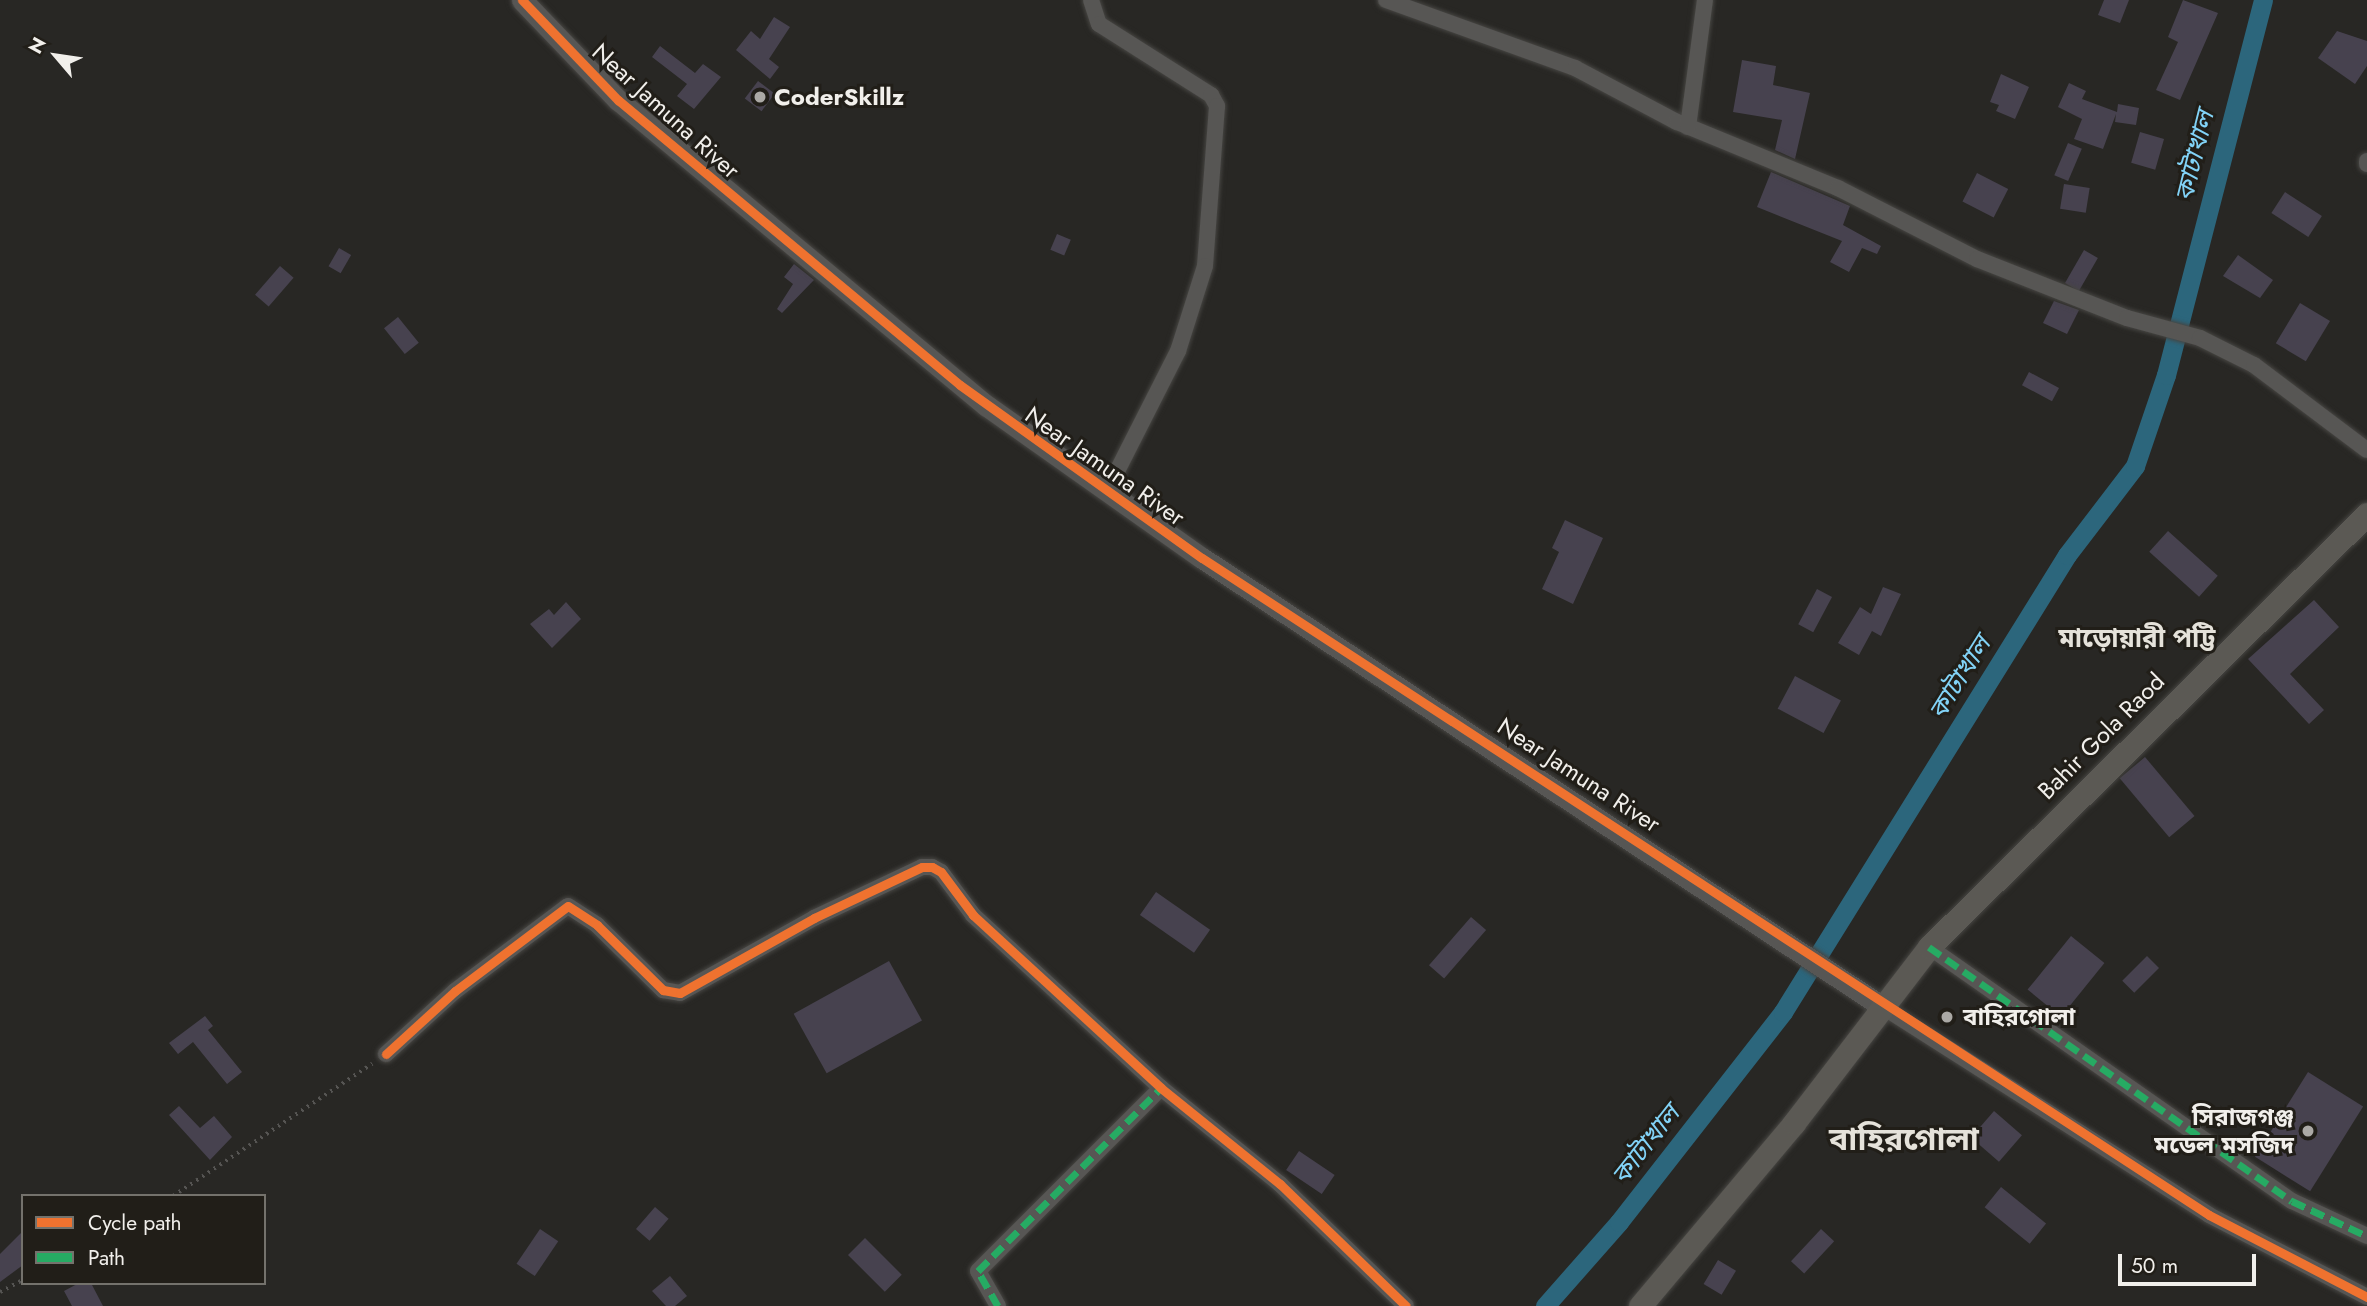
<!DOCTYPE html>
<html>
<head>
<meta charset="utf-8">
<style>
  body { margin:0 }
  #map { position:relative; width:2367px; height:1306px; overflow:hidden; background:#282724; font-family:Jost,"Noto Sans Bengali",sans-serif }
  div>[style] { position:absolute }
  .canal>* { height:19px; margin:-9.5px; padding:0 9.5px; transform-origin:9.5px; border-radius:9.5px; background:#2c667c }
  .building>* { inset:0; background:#47424f; transform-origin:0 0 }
  .path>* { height:3.5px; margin-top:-1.75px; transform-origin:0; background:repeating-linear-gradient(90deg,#565553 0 2px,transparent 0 7px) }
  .roads { filter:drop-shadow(0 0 2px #464542) drop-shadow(0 0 2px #464542) }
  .minor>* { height:16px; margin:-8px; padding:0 8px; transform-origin:8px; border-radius:8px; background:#575654 }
  .tertiary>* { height:21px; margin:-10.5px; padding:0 10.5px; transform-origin:10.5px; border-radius:10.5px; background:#575654 }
  .secondary>* { height:23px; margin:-11.5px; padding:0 11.5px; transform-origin:11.5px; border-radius:11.5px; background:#5b5954 }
  .quiet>* { height:7px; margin-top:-3.5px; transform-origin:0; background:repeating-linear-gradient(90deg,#26ab63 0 14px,transparent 0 21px) }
  .cycleway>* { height:9px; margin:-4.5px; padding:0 4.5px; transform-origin:4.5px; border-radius:4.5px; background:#ef722f }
  .dots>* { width:19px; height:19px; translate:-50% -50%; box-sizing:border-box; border:4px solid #211e18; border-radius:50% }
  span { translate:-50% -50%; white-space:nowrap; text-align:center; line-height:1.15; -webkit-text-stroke:6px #211e18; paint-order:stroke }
  .poi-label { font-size:24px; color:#f1efeb; font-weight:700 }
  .left { translate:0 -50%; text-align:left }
  .right { translate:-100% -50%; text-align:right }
  .street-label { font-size:24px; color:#f1efeb }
  .water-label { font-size:26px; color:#82d3f7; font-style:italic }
  .neighbourhood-label { font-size:26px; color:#e5e2da; font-weight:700 }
  .district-label { font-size:32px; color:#e5e2da; font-weight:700 }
  .legend { position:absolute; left:21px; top:1194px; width:245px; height:91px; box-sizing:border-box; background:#211e18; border:2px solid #74726c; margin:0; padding:9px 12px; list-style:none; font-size:21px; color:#f1efeb }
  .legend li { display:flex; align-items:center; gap:14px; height:35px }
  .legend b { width:35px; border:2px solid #74726c }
  .north { position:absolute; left:21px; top:21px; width:70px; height:70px; -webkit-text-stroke:5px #211e18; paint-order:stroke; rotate:299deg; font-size:19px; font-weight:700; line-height:28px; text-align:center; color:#f1efeb }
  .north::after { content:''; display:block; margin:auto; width:24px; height:32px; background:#f1efeb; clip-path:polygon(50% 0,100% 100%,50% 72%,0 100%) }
  .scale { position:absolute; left:2118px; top:1254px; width:138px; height:32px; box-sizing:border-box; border:4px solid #f1efeb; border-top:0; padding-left:9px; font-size:21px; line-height:24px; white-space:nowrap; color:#f1efeb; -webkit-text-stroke:5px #211e18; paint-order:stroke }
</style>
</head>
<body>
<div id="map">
  <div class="canal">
    <i style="left:1545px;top:1306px;width:112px;rotate:-48.6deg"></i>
    <i style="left:1619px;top:1222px;width:266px;rotate:-52deg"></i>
    <i style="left:1783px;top:1012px;width:538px;rotate:-58.14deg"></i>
    <i style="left:2067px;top:555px;width:112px;rotate:-52.6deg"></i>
    <i style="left:2135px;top:466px;width:96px;rotate:-71.2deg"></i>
    <i style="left:2166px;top:375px;width:387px;rotate:-75.5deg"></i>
  </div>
  <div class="building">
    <i style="clip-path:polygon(2104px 0,2129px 0,2120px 23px,2098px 15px)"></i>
    <i style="clip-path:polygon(2183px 0,2218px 13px,2180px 100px,2156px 90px,2178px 42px,2168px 37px)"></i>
    <i style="clip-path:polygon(774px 17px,790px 27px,769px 59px,779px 67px,770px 79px,736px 50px,751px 31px,760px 39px)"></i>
    <i style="clip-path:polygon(2337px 31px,2367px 41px,2367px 66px,2355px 84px,2318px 58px)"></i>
    <i style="clip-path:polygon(660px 46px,695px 73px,703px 64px,721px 77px,694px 109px,677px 96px,687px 84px,652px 57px)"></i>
    <i style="clip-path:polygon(1742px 60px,1776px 66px,1773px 85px,1810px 93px,1795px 159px,1775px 150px,1782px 120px,1733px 112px)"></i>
    <i style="clip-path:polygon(2001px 74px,2029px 87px,2015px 119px,1996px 111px,1999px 105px,1990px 102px)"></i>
    <i style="left:758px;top:81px;width:21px;height:22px;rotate:37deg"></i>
    <i style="clip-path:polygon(2069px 83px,2086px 91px,2082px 99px,2117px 112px,2118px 104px,2139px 108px,2136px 125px,2115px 122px,2116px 114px,2103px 149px,2074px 139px,2082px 119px,2058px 107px)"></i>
    <i style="left:2140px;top:132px;width:25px;height:32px;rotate:16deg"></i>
    <i style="left:2068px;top:143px;width:15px;height:35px;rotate:23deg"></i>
    <i style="clip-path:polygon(1771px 172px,1850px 206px,1843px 225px,1881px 246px,1877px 254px,1862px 248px,1849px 272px,1830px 262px,1842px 241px,1757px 207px)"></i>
    <i style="left:1977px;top:173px;width:35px;height:32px;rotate:27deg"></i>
    <i style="left:2064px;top:184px;width:26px;height:25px;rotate:9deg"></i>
    <i style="left:2285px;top:192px;width:44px;height:25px;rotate:33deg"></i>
    <i style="left:1057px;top:234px;width:15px;height:17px;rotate:23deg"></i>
    <i style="left:339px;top:248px;width:14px;height:21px;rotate:30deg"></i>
    <i style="left:2084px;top:250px;width:16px;height:38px;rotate:30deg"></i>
    <i style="clip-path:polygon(2238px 255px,2273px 280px,2260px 298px,2223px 276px)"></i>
    <i style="clip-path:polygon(794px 264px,814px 280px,782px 313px,777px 309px,793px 284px,784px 277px)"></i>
    <i style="left:280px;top:266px;width:18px;height:38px;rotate:41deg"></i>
    <i style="clip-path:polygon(2054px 301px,2079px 310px,2067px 334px,2043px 323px)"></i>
    <i style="left:2300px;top:303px;width:35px;height:47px;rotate:31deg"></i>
    <i style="left:398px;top:317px;width:33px;height:18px;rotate:51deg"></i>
    <i style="left:2029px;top:372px;width:34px;height:15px;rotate:28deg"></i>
    <i style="clip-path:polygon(1565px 520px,1603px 538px,1573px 604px,1542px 589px,1559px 552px,1552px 548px)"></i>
    <i style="left:2168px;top:531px;width:67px;height:28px;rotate:42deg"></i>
    <i style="clip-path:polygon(1883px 587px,1901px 594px,1881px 636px,1872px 631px,1859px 655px,1838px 643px,1860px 607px,1871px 614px)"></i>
    <i style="left:1817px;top:589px;width:17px;height:40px;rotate:28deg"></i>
    <i style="clip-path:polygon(2314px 600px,2339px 627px,2290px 674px,2324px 710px,2309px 724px,2248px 659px)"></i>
    <i style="clip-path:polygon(566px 602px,581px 619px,552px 648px,530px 624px,549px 609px,554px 615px)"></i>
    <i style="left:1795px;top:676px;width:52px;height:37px;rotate:28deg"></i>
    <i style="left:2145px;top:757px;width:77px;height:33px;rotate:50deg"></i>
    <i style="left:1156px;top:892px;width:66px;height:28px;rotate:35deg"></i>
    <i style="left:1471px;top:917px;width:20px;height:64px;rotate:41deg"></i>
    <i style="left:2071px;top:936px;width:43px;height:69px;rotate:39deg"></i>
    <i style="left:2147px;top:956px;width:17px;height:35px;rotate:45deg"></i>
    <i style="left:889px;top:961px;width:68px;height:109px;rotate:61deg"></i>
    <i style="clip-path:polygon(205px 1016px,213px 1026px,208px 1030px,242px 1072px,227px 1084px,193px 1042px,178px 1054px,169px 1043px)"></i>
    <i style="left:2308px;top:1072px;width:65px;height:100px;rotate:32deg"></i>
    <i style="clip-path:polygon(179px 1106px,200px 1128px,214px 1116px,232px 1137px,210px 1160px,169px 1115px)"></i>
    <i style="left:1994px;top:1111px;width:37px;height:35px;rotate:41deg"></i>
    <i style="left:1299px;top:1151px;width:43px;height:23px;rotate:34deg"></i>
    <i style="left:2001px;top:1187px;width:58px;height:26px;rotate:39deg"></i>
    <i style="left:655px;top:1207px;width:18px;height:29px;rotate:41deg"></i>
    <i style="left:540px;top:1229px;width:22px;height:42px;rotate:34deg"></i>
    <i style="left:1821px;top:1229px;width:18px;height:44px;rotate:43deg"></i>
    <i style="clip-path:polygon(23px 1231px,23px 1265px,0 1282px,0 1254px)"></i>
    <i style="left:865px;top:1238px;width:52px;height:24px;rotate:45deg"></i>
    <i style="left:1718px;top:1260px;width:21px;height:28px;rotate:31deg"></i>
    <i style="clip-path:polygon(670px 1276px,687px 1296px,675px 1306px,666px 1306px,652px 1291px)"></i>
    <i style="clip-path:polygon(79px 1283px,91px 1283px,103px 1306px,72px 1306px,64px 1291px)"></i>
  </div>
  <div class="path">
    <i style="left:173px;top:1196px;width:239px;rotate:-33.6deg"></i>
    <i style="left:0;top:1292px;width:26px;rotate:-28deg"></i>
  </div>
  <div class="roads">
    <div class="minor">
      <i style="left:1091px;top:0;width:25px;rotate:72deg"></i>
      <i style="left:1099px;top:24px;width:133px;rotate:32.4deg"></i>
      <i style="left:1211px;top:95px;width:13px;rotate:61deg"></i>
      <i style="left:1217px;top:106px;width:160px;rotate:94.3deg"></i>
      <i style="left:1205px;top:266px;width:89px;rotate:107.6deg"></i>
      <i style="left:1178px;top:351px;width:157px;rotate:116.9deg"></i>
      <i style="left:1386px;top:0;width:201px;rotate:19.8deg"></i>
      <i style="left:1575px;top:68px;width:115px;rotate:27.9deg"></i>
      <i style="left:1677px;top:122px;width:174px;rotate:22.3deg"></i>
      <i style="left:1838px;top:188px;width:156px;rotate:27.1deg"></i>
      <i style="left:1977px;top:259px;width:161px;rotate:21.5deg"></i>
      <i style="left:2127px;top:318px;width:76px;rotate:15.3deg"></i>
      <i style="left:2200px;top:338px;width:60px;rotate:26.6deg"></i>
      <i style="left:2254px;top:365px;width:141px;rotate:37deg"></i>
      <i style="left:1688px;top:127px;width:128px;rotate:-82.4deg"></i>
      <i style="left:2367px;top:161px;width:3px;rotate:90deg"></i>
      <i style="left:1929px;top:947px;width:443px;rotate:35deg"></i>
      <i style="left:2292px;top:1201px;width:83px;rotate:25deg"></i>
      <i style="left:1883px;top:1007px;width:387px;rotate:32.5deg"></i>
      <i style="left:2209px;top:1215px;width:178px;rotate:27.4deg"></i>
      <i style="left:386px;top:1054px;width:93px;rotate:-42.4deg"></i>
      <i style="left:455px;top:991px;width:141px;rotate:-37deg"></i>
      <i style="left:568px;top:906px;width:35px;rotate:33deg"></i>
      <i style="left:597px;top:925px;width:93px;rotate:44.6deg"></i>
      <i style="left:663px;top:990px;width:17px;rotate:10deg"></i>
      <i style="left:680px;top:993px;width:154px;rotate:-29.2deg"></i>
      <i style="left:814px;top:918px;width:119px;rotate:-25.3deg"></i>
      <i style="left:922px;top:867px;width:10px"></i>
      <i style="left:932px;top:867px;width:10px;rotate:29deg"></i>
      <i style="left:941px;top:872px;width:54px;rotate:53.3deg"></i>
      <i style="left:973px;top:915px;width:255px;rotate:42.6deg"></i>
      <i style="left:1161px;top:1088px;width:153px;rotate:38.9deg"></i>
      <i style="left:1280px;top:1184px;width:175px;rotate:44.1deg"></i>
      <i style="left:998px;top:1306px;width:40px;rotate:-119.7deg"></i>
      <i style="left:978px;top:1271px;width:259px;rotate:-45deg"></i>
    </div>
    <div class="tertiary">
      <i style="left:522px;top:0;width:139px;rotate:46.2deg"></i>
      <i style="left:618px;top:100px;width:479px;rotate:39.7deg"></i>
      <i style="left:987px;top:406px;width:263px;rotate:35.3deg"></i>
      <i style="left:1202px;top:558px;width:816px;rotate:33.4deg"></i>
    </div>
    <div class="secondary">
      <i style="left:1640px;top:1306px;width:239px;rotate:-49.9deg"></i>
      <i style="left:1794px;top:1123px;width:222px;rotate:-52.5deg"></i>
      <i style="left:1929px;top:947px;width:616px;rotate:-44.67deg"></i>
    </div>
  </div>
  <div class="quiet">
    <i style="left:1929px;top:947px;width:443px;rotate:35deg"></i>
    <i style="left:2292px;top:1201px;width:83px;rotate:25deg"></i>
    <i style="left:998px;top:1306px;width:40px;rotate:-119.7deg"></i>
    <i style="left:978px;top:1271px;width:259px;rotate:-45deg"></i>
  </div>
  <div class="cycleway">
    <i style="left:522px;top:0;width:139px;rotate:46.2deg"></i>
    <i style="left:618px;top:100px;width:445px;rotate:39.8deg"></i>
    <i style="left:960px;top:385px;width:297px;rotate:35.6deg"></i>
    <i style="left:1202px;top:558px;width:1202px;rotate:33.12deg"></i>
    <i style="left:2209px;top:1215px;width:178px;rotate:27.4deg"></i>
    <i style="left:386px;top:1054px;width:93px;rotate:-42.4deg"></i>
    <i style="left:455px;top:991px;width:141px;rotate:-37deg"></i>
    <i style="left:568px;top:906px;width:35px;rotate:33deg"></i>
    <i style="left:597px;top:925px;width:93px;rotate:44.6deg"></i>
    <i style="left:663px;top:990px;width:17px;rotate:10deg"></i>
    <i style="left:680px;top:993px;width:154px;rotate:-29.2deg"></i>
    <i style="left:814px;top:918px;width:119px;rotate:-25.3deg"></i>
    <i style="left:922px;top:867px;width:10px"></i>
    <i style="left:932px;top:867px;width:10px;rotate:29deg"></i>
    <i style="left:941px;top:872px;width:54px;rotate:53.3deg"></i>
    <i style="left:973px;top:915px;width:255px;rotate:42.6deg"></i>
    <i style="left:1161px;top:1088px;width:153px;rotate:38.9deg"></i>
    <i style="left:1280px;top:1184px;width:175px;rotate:44.1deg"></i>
  </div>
  <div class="dots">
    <i style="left:760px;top:97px;background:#aba9a5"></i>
    <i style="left:1947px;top:1017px;background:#aba9a5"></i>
    <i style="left:2308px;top:1131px;background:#aba9a5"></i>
  </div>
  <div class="poi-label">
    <span class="left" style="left:774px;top:97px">CoderSkillz</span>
    <span class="left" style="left:1963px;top:1017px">বাহিরগোলা</span>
    <span class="right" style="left:2294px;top:1131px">সিরাজগঞ্জ<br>মডেল মসজিদ</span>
  </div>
  <div class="street-label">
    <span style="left:666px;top:111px;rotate:42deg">Near Jamuna River</span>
    <span style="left:1105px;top:466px;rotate:35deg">Near Jamuna River</span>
    <span style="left:2101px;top:736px;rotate:-45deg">Bahir Gola Raod</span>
    <span style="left:1579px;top:775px;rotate:33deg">Near Jamuna River</span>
  </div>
  <div class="water-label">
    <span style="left:2195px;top:156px;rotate:-76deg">কাটাখাল</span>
    <span style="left:1960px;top:678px;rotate:-58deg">কাটাখাল</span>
    <span style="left:1646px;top:1145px;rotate:-52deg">কাটাখাল</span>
  </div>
  <div class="neighbourhood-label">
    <span style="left:2137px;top:639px">মাড়োয়ারী পট্টি</span>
  </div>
  <div class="district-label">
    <span style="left:1904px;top:1139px">বাহিরগোলা</span>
  </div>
  <ul class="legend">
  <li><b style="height:9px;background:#ef722f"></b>Cycle path</li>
  <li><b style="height:9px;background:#26ab63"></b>Path</li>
  </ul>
  <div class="north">N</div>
  <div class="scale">50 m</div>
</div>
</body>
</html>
